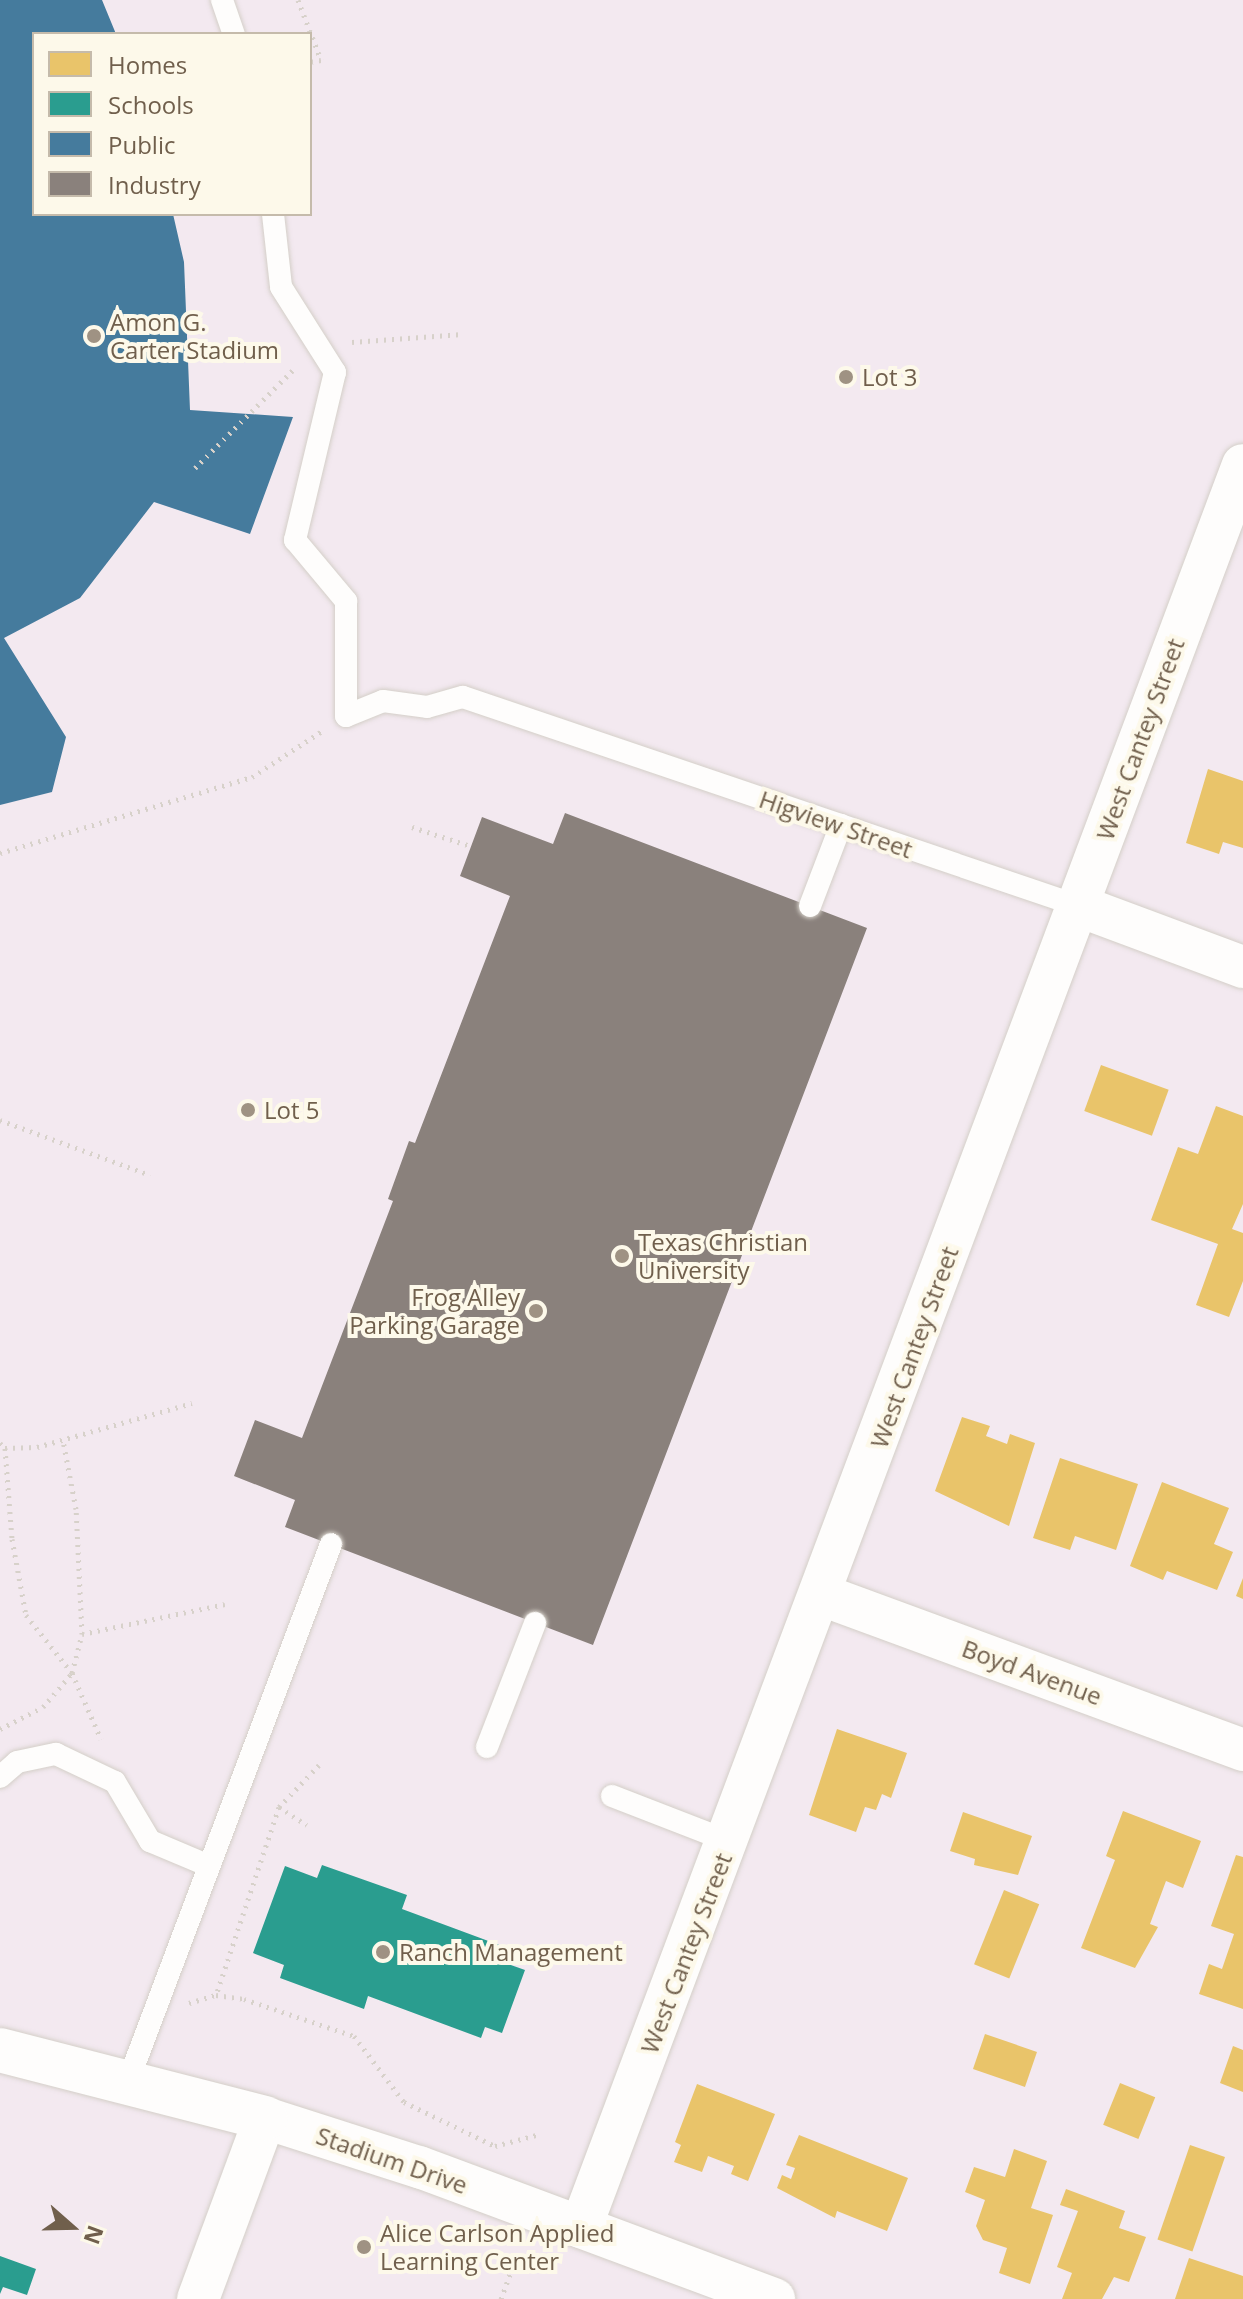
<!DOCTYPE html>
<html>
<head>
<meta charset="utf-8">
<style>
  body { margin:0 }
  #map { position:relative; width:1243px; height:2299px; overflow:hidden; background:#f5f2e9; font-family:"Open Sans",sans-serif }
  div>[style] { position:absolute }
  .education>* { inset:0; background:#f3e9f0 }
  .homes>* { inset:0; background:#e9c46a; transform-origin:0 0 }
  .schools>* { inset:0; background:#2a9d8f }
  .public>* { inset:0; background:#457b9d }
  .industry>* { inset:0; background:#8a817c }
  .path>* { height:5px; margin-top:-2.5px; transform-origin:0; background:repeating-linear-gradient(90deg,#d7d1ca 0 2px,transparent 0 8px) }
  .roads { filter:drop-shadow(0 0 2px #d4cfc8) drop-shadow(0 0 2px #d4cfc8) }
  .service>* { height:22px; margin:-11px; padding:0 11px; transform-origin:11px; border-radius:11px; background:#fefdfc }
  .minor>* { height:42px; margin:-21px; padding:0 21px; transform-origin:21px; border-radius:21px; background:#fefdfc }
  .tertiary>* { height:44px; margin:-22px; padding:0 22px; transform-origin:22px; border-radius:22px; background:#fefdfc }
  .dots>* { width:22px; height:22px; translate:-50% -50%; box-sizing:border-box; border:4px solid #fdf9ea; border-radius:50% }
  span { translate:-50% -50%; white-space:nowrap; text-align:center; line-height:1.15; -webkit-text-stroke:8px #fdf9ea; paint-order:stroke }
  .poi-label { font-size:24px; color:#705f4c }
  .left { translate:0 -50%; text-align:left }
  .right { translate:-100% -50%; text-align:right }
  .street-label { font-size:24px; color:#705f4c }
  .legend { position:absolute; left:32px; top:32px; width:280px; height:184px; box-sizing:border-box; background:#fdf9ea; border:2px solid #c5bbab; margin:0; padding:10px 14px; list-style:none; font-size:24px; color:#705f4c }
  .legend li { display:flex; align-items:center; gap:16px; height:40px }
  .legend b { width:40px; border:2px solid #c5bbab }
  .north { position:absolute; left:32px; top:2187px; width:80px; height:80px; -webkit-text-stroke:6px #fdf9ea; paint-order:stroke; rotate:110deg; font-size:22px; font-weight:700; line-height:32px; text-align:center; color:#705f4c }
  .north::after { content:''; display:block; margin:auto; width:28px; height:36px; background:#705f4c; clip-path:polygon(50% 0,100% 100%,50% 72%,0 100%) }
</style>
</head>
<body>
<div id="map">
  <div class="education">
    <i style="clip-path:polygon(evenodd,0 0,1243px 0,1243px 2299px,0 2299px,0 0,34px 34px,310px 34px,310px 214px,34px 214px,34px 34px)"></i>
  </div>
  <div class="homes">
    <i style="clip-path:polygon(1208px 769px,1243px 781px,1243px 848px,1223px 842px,1219px 854px,1186px 843px)"></i>
    <i style="left:1101px;top:1065px;width:72px;height:49px;rotate:20deg"></i>
    <i style="clip-path:polygon(1216px 1106px,1243px 1116px,1243px 1204px,1232px 1229px,1243px 1233px,1243px 1281px,1229px 1317px,1196px 1305px,1218px 1244px,1151px 1220px,1178px 1147px,1198px 1154px)"></i>
    <i style="clip-path:polygon(962px 1417px,990px 1426px,986px 1436px,1007px 1444px,1010px 1434px,1035px 1443px,1009px 1526px,935px 1491px)"></i>
    <i style="clip-path:polygon(1060px 1458px,1138px 1484px,1116px 1550px,1075px 1536px,1070px 1550px,1033px 1538px)"></i>
    <i style="clip-path:polygon(1162px 1482px,1229px 1508px,1214px 1544px,1233px 1552px,1217px 1590px,1167px 1571px,1163px 1580px,1130px 1566px)"></i>
    <i style="clip-path:polygon(1243px 1578px,1243px 1599px,1236px 1596px)"></i>
    <i style="clip-path:polygon(837px 1729px,907px 1753px,891px 1798px,882px 1794px,876px 1810px,865px 1807px,856px 1832px,809px 1815px)"></i>
    <i style="clip-path:polygon(1123px 1811px,1201px 1841px,1183px 1888px,1166px 1881px,1150px 1924px,1158px 1927px,1135px 1968px,1081px 1948px,1115px 1860px,1106px 1856px)"></i>
    <i style="clip-path:polygon(963px 1812px,1032px 1836px,1018px 1875px,974px 1865px,975px 1859px,950px 1851px)"></i>
    <i style="clip-path:polygon(1236px 1855px,1243px 1857px,1243px 2009px,1199px 1994px,1209px 1964px,1222px 1969px,1234px 1934px,1211px 1926px)"></i>
    <i style="left:1004px;top:1890px;width:38px;height:80px;rotate:22deg"></i>
    <i style="left:985px;top:2034px;width:55px;height:37px;rotate:19deg"></i>
    <i style="clip-path:polygon(1233px 2046px,1243px 2050px,1243px 2092px,1220px 2083px)"></i>
    <i style="left:1120px;top:2083px;width:38px;height:45px;rotate:22deg"></i>
    <i style="clip-path:polygon(697px 2084px,775px 2114px,748px 2181px,731px 2174px,734px 2166px,708px 2156px,702px 2172px,674px 2162px,681px 2145px,675px 2142px)"></i>
    <i style="clip-path:polygon(799px 2135px,908px 2178px,887px 2231px,837px 2211px,835px 2218px,777px 2188px,782px 2175px,791px 2179px,795px 2168px,786px 2165px)"></i>
    <i style="left:1190px;top:2145px;width:37px;height:100px;rotate:19deg"></i>
    <i style="clip-path:polygon(1014px 2149px,1047px 2161px,1031px 2208px,1053px 2215px,1030px 2284px,999px 2273px,1007px 2248px,983px 2240px,976px 2226px,985px 2200px,965px 2192px,974px 2167px,1005px 2177px)"></i>
    <i style="clip-path:polygon(1066px 2189px,1125px 2211px,1119px 2228px,1146px 2237px,1129px 2282px,1114px 2277px,1102px 2299px,1062px 2299px,1072px 2273px,1057px 2267px,1078px 2211px,1060px 2205px)"></i>
    <i style="clip-path:polygon(1189px 2258px,1243px 2276px,1243px 2299px,1175px 2299px)"></i>
  </div>
  <div class="schools">
    <i style="clip-path:polygon(322px 1865px,407px 1895px,402px 1909px,513px 1950px,508px 1964px,525px 1970px,502px 2033px,485px 2027px,481px 2038px,368px 1996px,364px 2009px,280px 1978px,284px 1965px,253px 1953px,285px 1866px,317px 1878px)"></i>
    <i style="clip-path:polygon(0 2256px,36px 2269px,27px 2295px,3px 2287px,0 2294px)"></i>
  </div>
  <div class="public">
    <i style="clip-path:polygon(0 0,102px 0,116px 34px,34px 34px,34px 214px,173px 214px,184px 262px,190px 410px,293px 417px,250px 534px,154px 502px,80px 598px,4px 638px,66px 737px,52px 792px,0 805px)"></i>
  </div>
  <div class="industry">
    <i style="clip-path:polygon(565px 813px,867px 928px,593px 1645px,285px 1527px,295px 1500px,234px 1476px,255px 1420px,302px 1438px,393px 1201px,388px 1199px,409px 1141px,415px 1143px,510px 896px,460px 876px,482px 817px,553px 844px)"></i>
  </div>
  <div class="path">
    <i style="left:298px;top:0;width:64px;rotate:69deg"></i>
    <i style="left:321px;top:60px;width:11px;rotate:170deg"></i>
    <i style="left:352px;top:342px;width:111px;rotate:-4.1deg"></i>
    <i style="left:195px;top:468px;width:143px;rotate:-45deg"></i>
    <i style="left:412px;top:827px;width:62px;rotate:17.9deg"></i>
    <i style="left:0;top:853px;width:263px;rotate:-16.8deg"></i>
    <i style="left:252px;top:777px;width:84px;rotate:-33.3deg"></i>
    <i style="left:0;top:1120px;width:160px;rotate:20.1deg"></i>
    <i style="left:0;top:1443px;width:7px;rotate:45deg"></i>
    <i style="left:5px;top:1448px;width:32px;rotate:-2deg"></i>
    <i style="left:37px;top:1447px;width:161px;rotate:-15.8deg"></i>
    <i style="left:5px;top:1448px;width:91px;rotate:85.6deg"></i>
    <i style="left:12px;top:1539px;width:77px;rotate:79.6deg"></i>
    <i style="left:26px;top:1615px;width:74px;rotate:51.6deg"></i>
    <i style="left:72px;top:1673px;width:72px;rotate:66.3deg"></i>
    <i style="left:82px;top:1634px;width:146px;rotate:-11.8deg"></i>
    <i style="left:0;top:1729px;width:48px;rotate:-27.1deg"></i>
    <i style="left:43px;top:1707px;width:45px;rotate:-49.5deg"></i>
    <i style="left:72px;top:1673px;width:40px;rotate:-75.6deg"></i>
    <i style="left:82px;top:1634px;width:125px;rotate:-92.7deg"></i>
    <i style="left:76px;top:1509px;width:70px;rotate:-100.7deg"></i>
    <i style="left:319px;top:1765px;width:58px;rotate:133.6deg"></i>
    <i style="left:279px;top:1807px;width:198px;rotate:108.5deg"></i>
    <i style="left:216px;top:1995px;width:28px;rotate:8deg"></i>
    <i style="left:244px;top:1999px;width:116px;rotate:18.6deg"></i>
    <i style="left:354px;top:2036px;width:83px;rotate:52.9deg"></i>
    <i style="left:404px;top:2102px;width:101px;rotate:25.8deg"></i>
    <i style="left:495px;top:2146px;width:47px;rotate:-14.9deg"></i>
    <i style="left:279px;top:1807px;width:33px;rotate:33deg"></i>
    <i style="left:189px;top:2003px;width:28px;rotate:-17deg"></i>
    <i style="left:501px;top:2299px;width:38px;rotate:-70deg"></i>
  </div>
  <div class="roads">
    <div class="service">
      <i style="left:222px;top:0;width:36px;rotate:71deg"></i>
      <i style="left:273px;top:214px;width:73px;rotate:83.7deg"></i>
      <i style="left:281px;top:287px;width:101px;rotate:57.6deg"></i>
      <i style="left:335px;top:372px;width:173px;rotate:103.4deg"></i>
      <i style="left:295px;top:540px;width:80px;rotate:50.1deg"></i>
      <i style="left:346px;top:601px;width:115px;rotate:90deg"></i>
      <i style="left:346px;top:716px;width:40px;rotate:-22deg"></i>
      <i style="left:383px;top:701px;width:44px;rotate:7.8deg"></i>
      <i style="left:427px;top:707px;width:37px;rotate:-16deg"></i>
      <i style="left:463px;top:697px;width:650px;rotate:18.74deg"></i>
      <i style="left:810px;top:906px;width:87px;rotate:-69.1deg"></i>
      <i style="left:487px;top:1747px;width:133px;rotate:-68.8deg"></i>
      <i style="left:0;top:1777px;width:23px;rotate:-41deg"></i>
      <i style="left:17px;top:1762px;width:40px;rotate:-12deg"></i>
      <i style="left:56px;top:1754px;width:65px;rotate:25.4deg"></i>
      <i style="left:115px;top:1782px;width:69px;rotate:59.3deg"></i>
      <i style="left:150px;top:1841px;width:62px;rotate:22.8deg"></i>
      <i style="left:612px;top:1796px;width:124px;rotate:21.2deg"></i>
      <i style="left:127px;top:2084px;width:577px;rotate:-69.3deg"></i>
    </div>
    <div class="minor">
      <i style="left:1079px;top:906px;width:175px;rotate:20.4deg"></i>
      <i style="left:822px;top:1595px;width:449px;rotate:20.2deg"></i>
      <i style="left:581px;top:2227px;width:1882px;rotate:-69.41deg"></i>
      <i style="left:198px;top:2299px;width:193px;rotate:-69.7deg"></i>
      <i style="left:265px;top:2118px;width:162px;rotate:17.7deg"></i>
      <i style="left:419px;top:2167px;width:379px;rotate:20.4deg"></i>
    </div>
    <div class="tertiary">
      <i style="left:0;top:2050px;width:274px;rotate:14.4deg"></i>
    </div>
  </div>
  <div class="dots">
    <i style="left:94px;top:336px;background:#9f9283"></i>
    <i style="left:846px;top:377px;background:#9f9283"></i>
    <i style="left:248px;top:1110px;background:#9f9283"></i>
    <i style="left:622px;top:1256px;background:#9f9283"></i>
    <i style="left:536px;top:1311px;background:#9f9283"></i>
    <i style="left:383px;top:1952px;background:#9f9283"></i>
    <i style="left:364px;top:2247px;background:#9f9283"></i>
  </div>
  <div class="poi-label">
    <span class="left" style="left:110px;top:336px">Amon G.<br>Carter Stadium</span>
    <span class="left" style="left:862px;top:377px">Lot 3</span>
    <span class="left" style="left:264px;top:1110px">Lot 5</span>
    <span class="left" style="left:638px;top:1256px">Texas Christian<br>University</span>
    <span class="right" style="left:520px;top:1311px">Frog Alley<br>Parking Garage</span>
    <span class="left" style="left:399px;top:1952px">Ranch Management</span>
    <span class="left" style="left:380px;top:2247px">Alice Carlson Applied<br>Learning Center</span>
  </div>
  <div class="street-label">
    <span style="left:1140px;top:739px;rotate:-70deg">West Cantey Street</span>
    <span style="left:836px;top:824px;rotate:19deg">Higview Street</span>
    <span style="left:914px;top:1347px;rotate:-70deg">West Cantey Street</span>
    <span style="left:1032px;top:1672px;rotate:20deg">Boyd Avenue</span>
    <span style="left:686px;top:1953px;rotate:-69deg">West Cantey Street</span>
    <span style="left:392px;top:2160px;rotate:19deg">Stadium Drive</span>
  </div>
  <ul class="legend">
  <li><b style="height:22px;background:#e9c46a"></b>Homes</li>
  <li><b style="height:22px;background:#2a9d8f"></b>Schools</li>
  <li><b style="height:22px;background:#457b9d"></b>Public</li>
  <li><b style="height:22px;background:#8a817c"></b>Industry</li>
  </ul>
  <div class="north">N</div>
</div>
</body>
</html>
